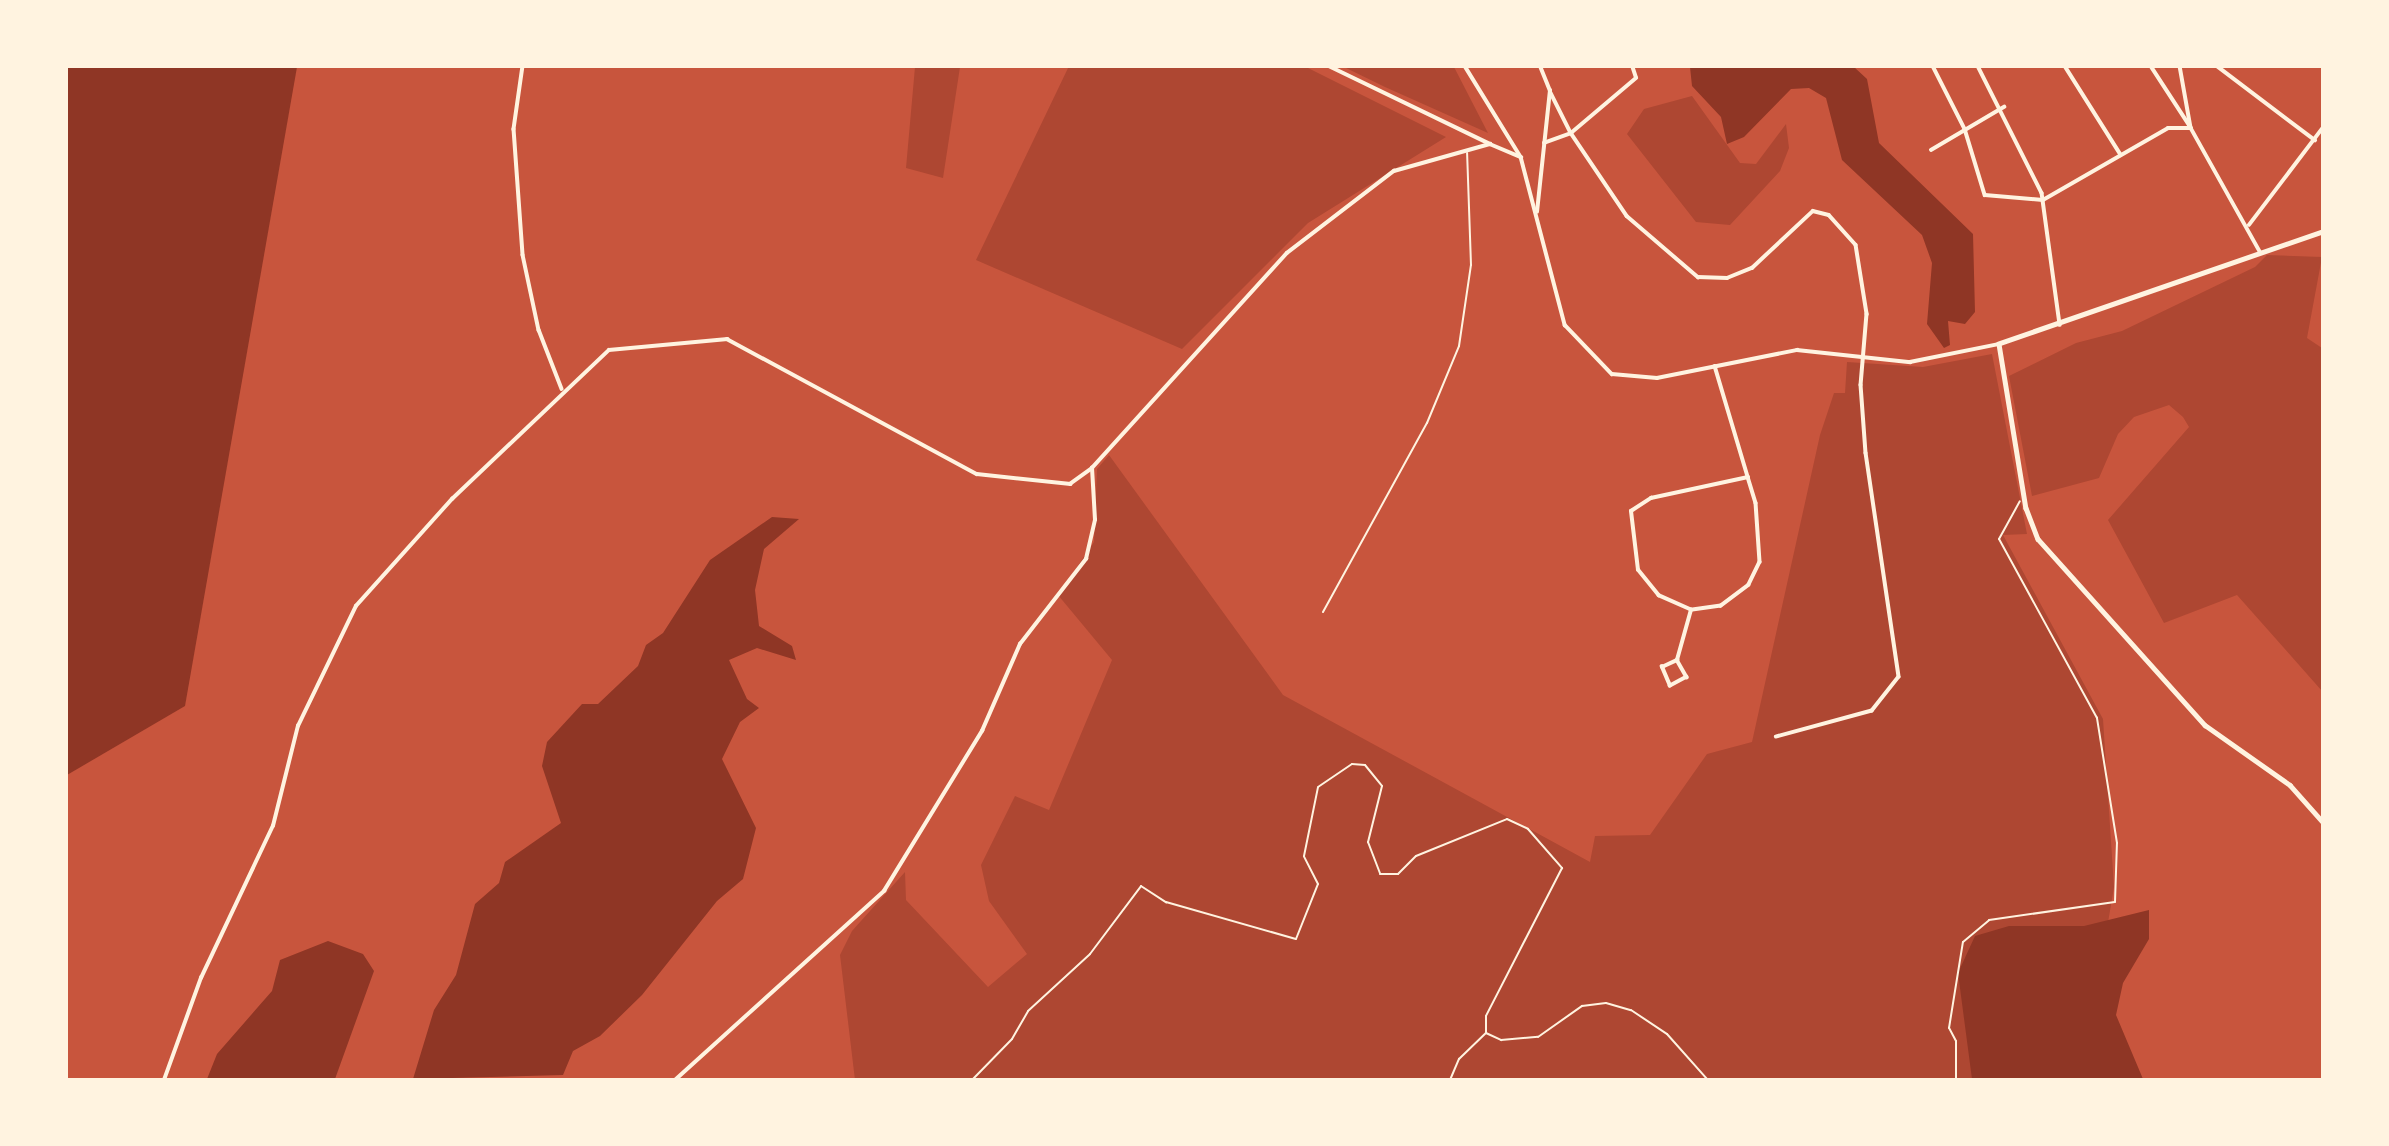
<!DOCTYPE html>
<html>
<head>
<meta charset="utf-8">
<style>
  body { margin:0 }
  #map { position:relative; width:2389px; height:1146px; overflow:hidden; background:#c8553d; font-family:"Titillium Web",sans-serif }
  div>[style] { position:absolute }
  .green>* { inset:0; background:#ae4732 }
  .water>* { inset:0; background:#8f3625 }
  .path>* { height:2px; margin:-1px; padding:0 1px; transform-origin:1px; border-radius:1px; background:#fff3e0 }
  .service>* { height:2px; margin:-1px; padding:0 1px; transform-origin:1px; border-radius:1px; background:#fff3e0 }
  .minor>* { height:3.5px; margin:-1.75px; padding:0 1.75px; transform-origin:1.75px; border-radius:1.75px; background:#fff3e0 }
  .tertiary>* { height:4.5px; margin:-2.25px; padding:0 2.25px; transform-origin:2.25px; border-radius:2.25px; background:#fff3e0 }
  span { translate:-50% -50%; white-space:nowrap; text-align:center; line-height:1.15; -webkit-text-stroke:5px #fff3e0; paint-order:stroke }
  .frame { position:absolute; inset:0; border:68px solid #fff3e0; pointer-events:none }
</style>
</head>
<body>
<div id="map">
  <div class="green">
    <i style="clip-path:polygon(1069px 66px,1306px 67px,1446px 137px,1308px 223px,1182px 349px,976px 260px)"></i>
    <i style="clip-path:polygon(915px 67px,960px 67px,943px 178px,906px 168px)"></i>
    <i style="clip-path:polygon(1344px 67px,1454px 67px,1488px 133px,1385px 87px)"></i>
    <i style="clip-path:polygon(1692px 96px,1740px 163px,1756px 164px,1786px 124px,1789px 148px,1780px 171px,1730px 225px,1696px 222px,1627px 134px,1644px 109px)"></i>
    <i style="clip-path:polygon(2267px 255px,2322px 257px,2307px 338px,2322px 348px,2322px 691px,2237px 595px,2164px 623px,2108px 520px,2189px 427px,2183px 417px,2169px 405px,2134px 417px,2118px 434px,2099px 478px,2032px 496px,2009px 376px,2076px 343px,2122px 331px,2255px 267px)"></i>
    <i style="clip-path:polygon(1992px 354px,2027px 534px,2003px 535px,2103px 719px,2114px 887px,2102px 958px,2106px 1021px,2133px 1079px,855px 1080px,840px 955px,852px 931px,905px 872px,906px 900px,988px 987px,1027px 954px,989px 901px,981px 865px,1015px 796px,1049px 810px,1112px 660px,1058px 595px,1094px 542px,1097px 469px,1109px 455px,1283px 695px,1590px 862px,1595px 836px,1650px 835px,1707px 754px,1752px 742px,1820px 435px,1834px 393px,1845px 393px,1847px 362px,1923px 367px)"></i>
  </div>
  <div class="water">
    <i style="clip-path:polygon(67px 66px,297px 67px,185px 706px,67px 775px)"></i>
    <i style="clip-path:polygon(1690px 67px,1854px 67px,1867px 79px,1879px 143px,1973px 234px,1975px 312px,1965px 324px,1948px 321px,1950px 345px,1944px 348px,1927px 324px,1932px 263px,1922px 235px,1842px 160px,1826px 98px,1809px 88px,1791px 89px,1744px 137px,1727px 144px,1721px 117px,1692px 86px)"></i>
    <i style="clip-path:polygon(772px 517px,799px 519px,764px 549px,755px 590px,759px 626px,792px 646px,796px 660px,757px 648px,729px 660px,747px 699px,759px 708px,740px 722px,722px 759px,756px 828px,743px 879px,717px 901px,642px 995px,600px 1036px,573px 1051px,563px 1075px,413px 1079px,434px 1010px,456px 975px,475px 904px,499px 883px,505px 862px,561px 823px,542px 766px,547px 742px,582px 704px,598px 704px,638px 666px,646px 645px,663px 633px,710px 560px)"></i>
    <i style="clip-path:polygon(2149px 910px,2149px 939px,2123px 983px,2116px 1015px,2143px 1079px,1972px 1079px,1958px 973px,1975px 936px,2009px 926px,2084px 926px)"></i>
    <i style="clip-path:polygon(328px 941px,363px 954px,374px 971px,335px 1079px,207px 1079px,217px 1054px,272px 991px,280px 960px)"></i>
  </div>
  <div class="path">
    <i style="left:972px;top:1080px;width:57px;rotate:-45.7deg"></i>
    <i style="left:1012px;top:1039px;width:32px;rotate:-60deg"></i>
    <i style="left:1028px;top:1011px;width:84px;rotate:-42.6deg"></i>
    <i style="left:1090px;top:954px;width:85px;rotate:-53.1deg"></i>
    <i style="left:1141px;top:886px;width:30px;rotate:33deg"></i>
    <i style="left:1166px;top:902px;width:135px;rotate:15.9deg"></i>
    <i style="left:1296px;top:939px;width:59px;rotate:-68.2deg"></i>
    <i style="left:1318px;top:884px;width:31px;rotate:-117deg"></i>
    <i style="left:1304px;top:856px;width:70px;rotate:-78.5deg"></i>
    <i style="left:1318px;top:787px;width:41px;rotate:-34.1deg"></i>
    <i style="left:1352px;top:764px;width:13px;rotate:4deg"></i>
    <i style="left:1365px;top:765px;width:27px;rotate:51deg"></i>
    <i style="left:1382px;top:786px;width:58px;rotate:104deg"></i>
    <i style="left:1368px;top:842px;width:34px;rotate:69deg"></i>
    <i style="left:1380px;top:874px;width:18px"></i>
    <i style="left:1398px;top:874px;width:25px;rotate:-45deg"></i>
    <i style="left:1416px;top:856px;width:98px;rotate:-22.1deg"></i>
    <i style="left:1507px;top:819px;width:23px;rotate:25deg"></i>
    <i style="left:1528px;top:829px;width:52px;rotate:48.9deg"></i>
    <i style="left:1562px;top:868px;width:166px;rotate:117.2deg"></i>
    <i style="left:1486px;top:1016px;width:17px;rotate:90deg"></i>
    <i style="left:1450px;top:1080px;width:23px;rotate:-67deg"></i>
    <i style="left:1459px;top:1059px;width:37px;rotate:-44deg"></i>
    <i style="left:1486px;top:1033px;width:17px;rotate:25deg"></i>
    <i style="left:1501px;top:1040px;width:37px;rotate:-5deg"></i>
    <i style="left:1538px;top:1037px;width:54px;rotate:-35.2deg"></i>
    <i style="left:1582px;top:1006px;width:24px;rotate:-7deg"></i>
    <i style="left:1606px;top:1003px;width:26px;rotate:16deg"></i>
    <i style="left:1631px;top:1010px;width:43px;rotate:33.7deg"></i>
    <i style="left:1667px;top:1034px;width:62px;rotate:48.3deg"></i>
    <i style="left:1956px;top:1080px;width:39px;rotate:-90deg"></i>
    <i style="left:1956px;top:1041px;width:15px;rotate:-118deg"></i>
    <i style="left:1949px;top:1028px;width:87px;rotate:-80.8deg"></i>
    <i style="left:1963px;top:942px;width:34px;rotate:-40deg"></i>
    <i style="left:1989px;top:920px;width:127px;rotate:-8.1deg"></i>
    <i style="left:2115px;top:902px;width:59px;rotate:-88.1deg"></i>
    <i style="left:2117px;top:843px;width:127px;rotate:-99.1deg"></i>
    <i style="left:2097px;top:718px;width:204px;rotate:-118.7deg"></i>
    <i style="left:1999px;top:539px;width:43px;rotate:-61.1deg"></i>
  </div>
  <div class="service">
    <i style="left:1323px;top:612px;width:216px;rotate:-61.2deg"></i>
    <i style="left:1427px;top:423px;width:83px;rotate:-67.4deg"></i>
    <i style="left:1459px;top:346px;width:82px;rotate:-81.6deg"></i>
    <i style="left:1471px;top:265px;width:112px;rotate:-92deg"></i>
  </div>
  <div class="minor">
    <i style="left:523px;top:66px;width:64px;rotate:98.1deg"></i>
    <i style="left:514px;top:129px;width:126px;rotate:85.9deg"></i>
    <i style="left:523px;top:255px;width:77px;rotate:78deg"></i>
    <i style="left:539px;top:330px;width:63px;rotate:68.7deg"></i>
    <i style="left:1329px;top:66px;width:179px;rotate:25.8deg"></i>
    <i style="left:1465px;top:66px;width:107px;rotate:58.4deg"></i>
    <i style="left:1933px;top:66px;width:71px;rotate:63.1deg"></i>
    <i style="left:1965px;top:129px;width:69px;rotate:73.1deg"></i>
    <i style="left:1985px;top:195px;width:58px;rotate:4.9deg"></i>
    <i style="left:2043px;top:200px;width:144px;rotate:-29.9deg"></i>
    <i style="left:2168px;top:128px;width:23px"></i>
    <i style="left:1978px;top:66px;width:142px;rotate:63.3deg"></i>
    <i style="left:2042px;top:193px;width:133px;rotate:82.2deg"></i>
    <i style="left:2065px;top:66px;width:105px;rotate:57.8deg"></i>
    <i style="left:2151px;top:66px;width:72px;rotate:57deg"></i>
    <i style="left:2180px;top:66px;width:63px;rotate:79.9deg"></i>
    <i style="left:2191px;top:128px;width:143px;rotate:60.8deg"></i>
    <i style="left:2217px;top:66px;width:123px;rotate:37.1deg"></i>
    <i style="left:1551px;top:93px;width:45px;rotate:63.4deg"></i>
    <i style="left:1571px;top:133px;width:85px;rotate:-40.2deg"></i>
    <i style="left:1636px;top:78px;width:13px;rotate:-108deg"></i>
    <i style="left:1544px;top:143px;width:29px;rotate:-20deg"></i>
    <i style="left:1571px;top:133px;width:100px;rotate:56deg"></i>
    <i style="left:1627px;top:216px;width:94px;rotate:40.7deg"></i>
    <i style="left:1698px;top:277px;width:29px;rotate:2deg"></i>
    <i style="left:1727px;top:278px;width:27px;rotate:-22deg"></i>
    <i style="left:1752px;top:268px;width:83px;rotate:-43.1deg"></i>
    <i style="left:1813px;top:211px;width:16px;rotate:14deg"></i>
    <i style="left:1829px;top:215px;width:40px;rotate:48deg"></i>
    <i style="left:1856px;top:245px;width:70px;rotate:80.9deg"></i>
    <i style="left:1867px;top:314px;width:71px;rotate:94.8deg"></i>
    <i style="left:1861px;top:385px;width:68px;rotate:85.8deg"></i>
    <i style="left:1866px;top:453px;width:226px;rotate:81.6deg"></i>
    <i style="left:1899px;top:677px;width:43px;rotate:128.5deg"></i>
    <i style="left:1872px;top:711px;width:99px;rotate:164.8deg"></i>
    <i style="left:1931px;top:150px;width:85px;rotate:-30.5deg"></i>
    <i style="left:1537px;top:212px;width:122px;rotate:-83.9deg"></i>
    <i style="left:1550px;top:91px;width:27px;rotate:-112deg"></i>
    <i style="left:2249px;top:225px;width:121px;rotate:-52.8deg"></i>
    <i style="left:1715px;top:366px;width:116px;rotate:73.4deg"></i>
    <i style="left:1748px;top:477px;width:27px;rotate:73deg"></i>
    <i style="left:1756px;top:503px;width:59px;rotate:86.1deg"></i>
    <i style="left:1760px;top:562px;width:25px;rotate:116deg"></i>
    <i style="left:1749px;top:585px;width:35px;rotate:143deg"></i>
    <i style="left:1721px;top:606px;width:30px;rotate:172deg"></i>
    <i style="left:1691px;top:610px;width:35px;rotate:-156deg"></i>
    <i style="left:1659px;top:596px;width:33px;rotate:-129deg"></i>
    <i style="left:1638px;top:570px;width:59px;rotate:-96.8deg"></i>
    <i style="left:1631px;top:511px;width:24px;rotate:-33deg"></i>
    <i style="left:1651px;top:498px;width:99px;rotate:-12.2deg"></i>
    <i style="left:1677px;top:660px;width:20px;rotate:60deg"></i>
    <i style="left:1687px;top:677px;width:19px;rotate:152deg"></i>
    <i style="left:1670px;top:686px;width:21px;rotate:-113deg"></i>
    <i style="left:1662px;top:667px;width:17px;rotate:-25deg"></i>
    <i style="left:1677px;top:660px;width:52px;rotate:-74.4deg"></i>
    <i style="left:164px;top:1080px;width:109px;rotate:-70.1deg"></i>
    <i style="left:201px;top:978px;width:168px;rotate:-64.7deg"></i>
    <i style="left:273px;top:826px;width:103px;rotate:-76deg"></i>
    <i style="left:298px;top:726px;width:133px;rotate:-64.2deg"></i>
    <i style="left:356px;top:606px;width:144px;rotate:-48.1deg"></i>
    <i style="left:452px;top:499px;width:216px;rotate:-43.5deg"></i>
    <i style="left:609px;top:350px;width:119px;rotate:-5.3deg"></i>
    <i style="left:727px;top:339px;width:284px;rotate:28.4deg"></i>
    <i style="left:977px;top:474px;width:94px;rotate:6.1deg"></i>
    <i style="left:1070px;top:484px;width:27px;rotate:-36deg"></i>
    <i style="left:1092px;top:468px;width:290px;rotate:-47.8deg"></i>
    <i style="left:1287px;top:253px;width:135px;rotate:-37.5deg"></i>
    <i style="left:1394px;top:171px;width:100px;rotate:-15.7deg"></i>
    <i style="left:1490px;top:144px;width:34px;rotate:23deg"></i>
    <i style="left:1521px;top:157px;width:174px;rotate:75.3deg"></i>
    <i style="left:1565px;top:325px;width:68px;rotate:46.2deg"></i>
    <i style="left:1612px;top:374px;width:45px;rotate:5.1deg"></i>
    <i style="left:1657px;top:378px;width:143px;rotate:-11.3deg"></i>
    <i style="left:1797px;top:350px;width:114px;rotate:6.1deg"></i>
    <i style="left:1910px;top:362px;width:91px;rotate:-11.4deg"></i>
    <i style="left:675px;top:1080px;width:282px;rotate:-42.1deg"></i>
    <i style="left:884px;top:891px;width:188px;rotate:-58.5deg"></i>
    <i style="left:982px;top:731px;width:95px;rotate:-66.4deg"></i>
    <i style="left:1020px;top:644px;width:108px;rotate:-52.2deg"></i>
    <i style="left:1086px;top:559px;width:40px;rotate:-77deg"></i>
    <i style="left:1095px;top:520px;width:52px;rotate:-93.3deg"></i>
  </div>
  <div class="tertiary">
    <i style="left:2322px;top:232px;width:342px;rotate:160.9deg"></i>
    <i style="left:1999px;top:344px;width:166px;rotate:80.7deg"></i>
    <i style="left:2026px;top:508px;width:33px;rotate:69deg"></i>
    <i style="left:2038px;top:539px;width:250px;rotate:48.1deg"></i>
    <i style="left:2205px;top:725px;width:104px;rotate:35.2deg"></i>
    <i style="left:2290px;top:785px;width:48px;rotate:48.4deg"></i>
  </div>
  <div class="frame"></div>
</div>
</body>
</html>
